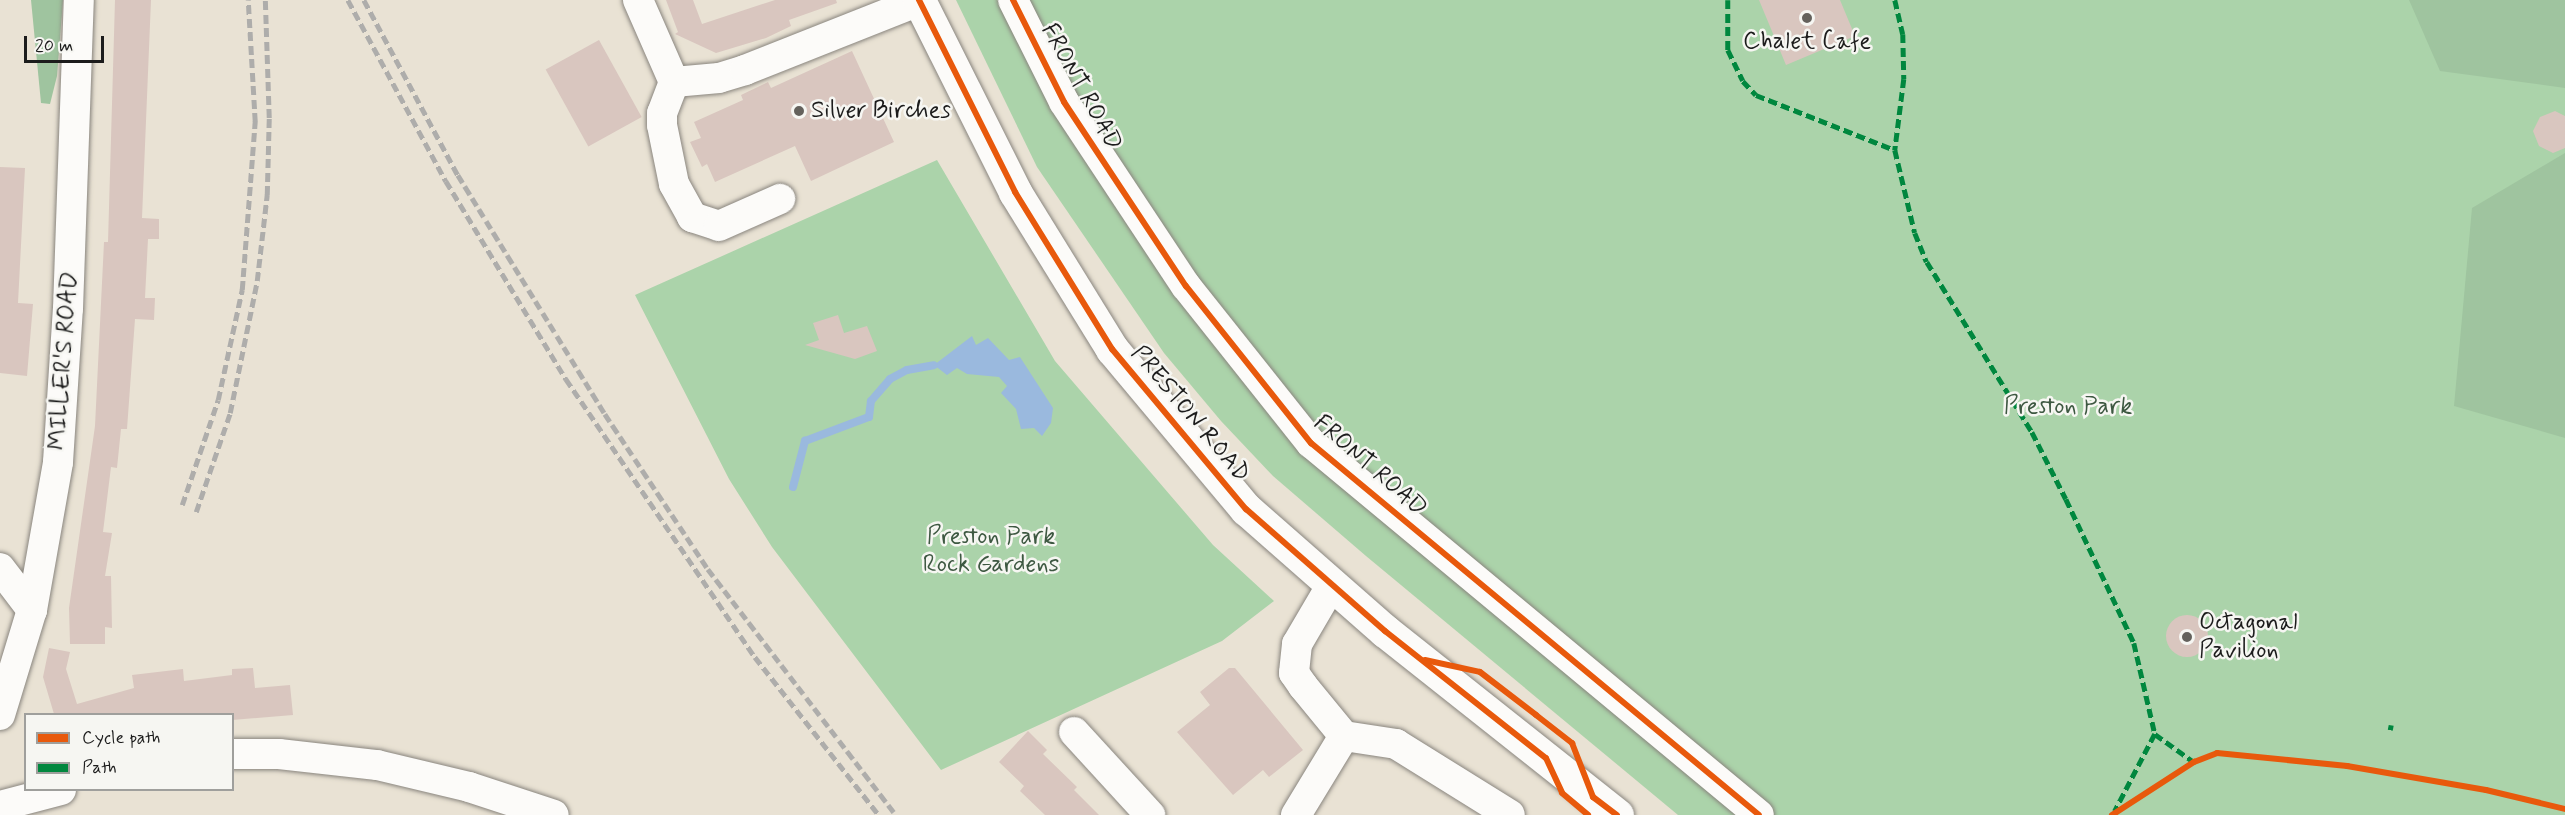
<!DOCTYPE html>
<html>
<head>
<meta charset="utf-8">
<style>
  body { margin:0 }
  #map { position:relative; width:2565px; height:815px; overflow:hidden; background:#e9e2d4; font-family:Mynerve,sans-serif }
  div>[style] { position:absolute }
  .green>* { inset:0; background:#abd3aa }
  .forest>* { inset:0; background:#9fc49f }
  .water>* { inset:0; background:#9ab9de }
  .stream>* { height:8px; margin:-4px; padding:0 4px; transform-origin:4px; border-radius:4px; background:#9ab9de }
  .building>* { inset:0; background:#d9c6bf; transform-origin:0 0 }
  .round { border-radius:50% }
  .roads { filter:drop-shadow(0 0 2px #89857e) drop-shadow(0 0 2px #89857e) }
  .minor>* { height:30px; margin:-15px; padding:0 15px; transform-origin:15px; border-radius:15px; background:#fcfbf9 }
  .highway>* { height:33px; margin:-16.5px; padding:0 16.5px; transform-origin:16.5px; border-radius:16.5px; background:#fcfbf9 }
  .rail>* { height:4.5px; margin-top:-2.25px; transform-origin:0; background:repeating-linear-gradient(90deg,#aeadab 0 9px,transparent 0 13.5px) }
  .quiet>* { height:4.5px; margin-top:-2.25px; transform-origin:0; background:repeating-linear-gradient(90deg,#00873e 0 9px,transparent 0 13.5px) }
  .cycleway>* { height:6px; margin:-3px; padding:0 3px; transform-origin:3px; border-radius:3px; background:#e8590c }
  .dots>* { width:16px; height:16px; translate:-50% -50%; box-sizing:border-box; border:3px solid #f6f6f2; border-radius:50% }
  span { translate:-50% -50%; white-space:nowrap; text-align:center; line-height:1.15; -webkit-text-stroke:5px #f6f6f2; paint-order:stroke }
  .poi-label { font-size:24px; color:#1c1c1c }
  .left { translate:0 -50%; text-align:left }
  .street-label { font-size:24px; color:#1c1c1c }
  .park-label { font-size:24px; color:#3d5841 }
  .legend { position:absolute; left:24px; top:713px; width:210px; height:78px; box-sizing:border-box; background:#f6f6f2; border:2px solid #9f9f9c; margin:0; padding:8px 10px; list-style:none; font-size:18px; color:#1c1c1c }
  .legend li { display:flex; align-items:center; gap:12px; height:30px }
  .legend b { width:30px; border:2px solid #9f9f9c }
  .scale { position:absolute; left:24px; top:36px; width:80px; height:27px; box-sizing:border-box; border:3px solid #1c1c1c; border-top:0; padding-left:8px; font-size:18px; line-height:21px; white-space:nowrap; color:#1c1c1c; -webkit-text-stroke:4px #f6f6f2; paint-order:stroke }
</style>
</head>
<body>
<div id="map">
  <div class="green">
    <i style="clip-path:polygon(956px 0,2565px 0,2565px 815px,1678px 815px,1366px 556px,1273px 476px,1221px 421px,1164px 353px,1037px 167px)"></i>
    <i style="clip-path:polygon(937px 160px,1055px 361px,1213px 545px,1274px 601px,1222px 641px,941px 770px,772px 547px,729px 479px,635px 295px)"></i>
  </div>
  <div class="forest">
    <i style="clip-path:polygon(31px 0,63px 0,57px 76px,50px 104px,41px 103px)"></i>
    <i style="clip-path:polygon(2409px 0,2565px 0,2565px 88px,2440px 71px)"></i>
    <i style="clip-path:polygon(2565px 153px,2565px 438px,2454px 406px,2472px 208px)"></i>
  </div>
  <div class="water">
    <i style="clip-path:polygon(972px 336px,976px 345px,988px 338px,1009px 360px,1020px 357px,1053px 408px,1051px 423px,1042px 436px,1034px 428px,1021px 429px,1016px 409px,1001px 393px,1007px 386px,999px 377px,967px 374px,957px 368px,947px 375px,934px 365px)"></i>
  </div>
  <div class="stream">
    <i style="left:793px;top:487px;width:48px;rotate:-75.4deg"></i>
    <i style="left:805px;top:441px;width:68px;rotate:-20.6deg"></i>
    <i style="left:869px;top:417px;width:16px;rotate:-83deg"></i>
    <i style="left:871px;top:401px;width:29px;rotate:-49deg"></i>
    <i style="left:890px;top:379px;width:19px;rotate:-28deg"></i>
    <i style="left:907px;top:370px;width:27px;rotate:-10deg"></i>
  </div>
  <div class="building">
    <i style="clip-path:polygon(115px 0,151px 0,142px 218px,159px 219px,159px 239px,148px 239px,145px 298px,155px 298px,154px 320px,135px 319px,127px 429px,121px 429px,117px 468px,111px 467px,103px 532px,112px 533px,105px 576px,111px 576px,112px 628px,105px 627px,105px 644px,70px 644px,69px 608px,95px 426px,104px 242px,108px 242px)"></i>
    <i style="clip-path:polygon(666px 0,693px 0,702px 24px,775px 0,836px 0,837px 3px,789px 20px,791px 26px,766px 38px,716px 53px,675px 34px,678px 32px)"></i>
    <i style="clip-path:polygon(1759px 0,1840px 0,1855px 36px,1786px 65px)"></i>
    <i style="left:599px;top:40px;width:88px;height:61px;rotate:61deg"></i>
    <i style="clip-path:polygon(852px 51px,894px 142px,811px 181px,795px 146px,715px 182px,707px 164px,702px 167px,690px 142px,701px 138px,694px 122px,743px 100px,741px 95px,768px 82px,771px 88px)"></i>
    <i style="clip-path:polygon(2555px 111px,2565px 116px,2565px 148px,2553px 153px,2539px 146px,2533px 131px,2540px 117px)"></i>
    <i style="clip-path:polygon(0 167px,25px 168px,18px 303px,33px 304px,27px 376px,0 373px)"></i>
    <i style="clip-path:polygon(838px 315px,844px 333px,867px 326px,877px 351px,855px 359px,805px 345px,819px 340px,813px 323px)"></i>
    <i class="round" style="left:2166px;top:615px;width:42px;height:42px"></i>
    <i style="clip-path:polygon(49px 648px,70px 652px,66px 669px,77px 704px,134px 688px,132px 675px,183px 669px,184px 681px,232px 675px,232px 669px,253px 668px,255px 688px,290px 685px,293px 715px,232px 720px,232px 714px,54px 714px,43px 677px)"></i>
    <i style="clip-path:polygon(1229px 668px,1235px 668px,1303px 750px,1269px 777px,1263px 770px,1233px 795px,1177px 732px,1210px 705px,1200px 692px)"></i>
    <i style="clip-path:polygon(1028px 731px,1047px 750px,1043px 754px,1077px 787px,1074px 790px,1099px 815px,1045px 815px,1020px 791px,1024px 786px,999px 762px)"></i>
  </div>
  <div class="roads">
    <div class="minor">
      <i style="left:638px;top:0;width:90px;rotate:66.3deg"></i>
      <i style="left:674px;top:82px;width:33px;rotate:111deg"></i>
      <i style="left:662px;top:113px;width:12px;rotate:90deg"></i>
      <i style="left:662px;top:125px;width:60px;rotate:78.5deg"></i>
      <i style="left:674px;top:184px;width:38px;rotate:61deg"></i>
      <i style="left:692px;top:217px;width:28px;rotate:18deg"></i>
      <i style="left:719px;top:226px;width:67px;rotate:-23.9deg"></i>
      <i style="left:1013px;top:0;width:114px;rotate:63.4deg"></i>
      <i style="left:1064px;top:102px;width:221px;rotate:56.5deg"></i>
      <i style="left:1186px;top:286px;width:201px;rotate:51.5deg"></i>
      <i style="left:1311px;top:443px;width:582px;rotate:39.7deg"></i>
      <i style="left:674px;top:82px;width:45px;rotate:-5.1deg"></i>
      <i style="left:719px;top:78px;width:27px;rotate:-17deg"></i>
      <i style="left:745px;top:70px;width:187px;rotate:-21.6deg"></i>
      <i style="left:0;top:568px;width:53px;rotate:52.7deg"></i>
      <i style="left:1331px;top:586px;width:67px;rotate:120.4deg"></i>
      <i style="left:1297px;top:644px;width:29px;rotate:96deg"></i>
      <i style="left:1294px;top:673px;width:16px;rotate:55deg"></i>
      <i style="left:1303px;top:686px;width:65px;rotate:50.6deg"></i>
      <i style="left:1344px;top:736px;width:53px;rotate:8.7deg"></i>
      <i style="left:1396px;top:744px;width:134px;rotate:31.9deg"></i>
      <i style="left:0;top:715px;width:110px;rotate:-73.1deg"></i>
      <i style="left:32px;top:610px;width:150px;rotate:-80deg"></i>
      <i style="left:58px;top:462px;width:153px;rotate:-86.3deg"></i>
      <i style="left:68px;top:309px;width:309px;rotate:-88deg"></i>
      <i style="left:1074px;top:732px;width:113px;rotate:47.5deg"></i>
      <i style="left:232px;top:754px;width:47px"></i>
      <i style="left:279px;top:754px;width:99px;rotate:6.4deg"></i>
      <i style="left:377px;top:765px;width:95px;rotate:13.4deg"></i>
      <i style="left:469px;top:787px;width:89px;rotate:18.2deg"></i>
      <i style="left:0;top:806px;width:63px;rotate:-14.7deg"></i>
      <i style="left:1296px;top:815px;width:92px;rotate:-58.7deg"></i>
    </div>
    <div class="highway">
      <i style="left:919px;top:0;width:215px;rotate:63.4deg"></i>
      <i style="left:1015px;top:192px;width:185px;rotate:58.3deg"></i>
      <i style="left:1112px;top:349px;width:209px;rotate:50.1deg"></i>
      <i style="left:1246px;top:509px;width:185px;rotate:41.3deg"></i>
      <i style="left:1385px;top:631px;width:296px;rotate:38.4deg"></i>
    </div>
  </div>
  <div class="rail">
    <i style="left:348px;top:0;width:206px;rotate:61.6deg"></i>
    <i style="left:446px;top:181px;width:232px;rotate:58.8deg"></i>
    <i style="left:566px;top:379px;width:336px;rotate:55.8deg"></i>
    <i style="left:755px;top:657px;width:201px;rotate:51.9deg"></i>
    <i style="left:364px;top:0;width:199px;rotate:61.8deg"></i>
    <i style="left:458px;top:175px;width:281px;rotate:58.4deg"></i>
    <i style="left:605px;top:414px;width:186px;rotate:56.4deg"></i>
    <i style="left:708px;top:569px;width:310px;rotate:52.6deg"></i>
    <i style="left:182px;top:505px;width:111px;rotate:-71.1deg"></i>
    <i style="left:218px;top:400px;width:113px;rotate:-77.7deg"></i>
    <i style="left:242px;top:290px;width:169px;rotate:-85.6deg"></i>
    <i style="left:255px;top:122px;width:122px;rotate:-93.3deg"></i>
    <i style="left:196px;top:512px;width:105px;rotate:-71deg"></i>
    <i style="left:230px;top:413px;width:135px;rotate:-78.4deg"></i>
    <i style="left:257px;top:281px;width:87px;rotate:-83.4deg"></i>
    <i style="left:267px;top:195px;width:77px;rotate:-88.5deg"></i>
    <i style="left:269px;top:118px;width:118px;rotate:-91.9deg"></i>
  </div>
  <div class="quiet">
    <i style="left:1728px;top:0;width:50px;rotate:90deg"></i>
    <i style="left:1728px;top:50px;width:34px;rotate:64deg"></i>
    <i style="left:1743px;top:81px;width:19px;rotate:47deg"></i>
    <i style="left:1756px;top:95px;width:149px;rotate:21.6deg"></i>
    <i style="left:1895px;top:150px;width:85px;rotate:76.5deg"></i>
    <i style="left:1915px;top:233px;width:31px;rotate:68deg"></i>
    <i style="left:1927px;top:262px;width:200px;rotate:58.3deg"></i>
    <i style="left:2032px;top:432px;width:75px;rotate:63.1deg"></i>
    <i style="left:2066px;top:499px;width:159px;rotate:64.7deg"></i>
    <i style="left:2134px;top:643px;width:93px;rotate:77deg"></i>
    <i style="left:2155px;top:734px;width:87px;rotate:117.5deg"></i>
    <i style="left:1895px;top:0;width:35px;rotate:77deg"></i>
    <i style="left:1903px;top:34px;width:45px;rotate:88.7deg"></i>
    <i style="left:1904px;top:79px;width:72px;rotate:97.2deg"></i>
    <i style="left:2390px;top:730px;width:5px;rotate:-79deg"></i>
    <i style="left:2155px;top:734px;width:48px;rotate:35.7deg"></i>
  </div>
  <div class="cycleway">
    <i style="left:919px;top:0;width:215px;rotate:63.4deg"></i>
    <i style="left:1015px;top:192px;width:185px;rotate:58.3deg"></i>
    <i style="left:1112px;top:349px;width:209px;rotate:50.1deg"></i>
    <i style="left:1246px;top:509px;width:185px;rotate:41.3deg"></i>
    <i style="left:1385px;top:631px;width:205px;rotate:38.3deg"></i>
    <i style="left:1546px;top:758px;width:38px;rotate:65deg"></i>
    <i style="left:1562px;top:793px;width:34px;rotate:40deg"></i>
    <i style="left:1013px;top:0;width:114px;rotate:63.4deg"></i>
    <i style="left:1064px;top:102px;width:221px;rotate:56.5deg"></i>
    <i style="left:1186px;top:286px;width:201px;rotate:51.5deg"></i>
    <i style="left:1311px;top:443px;width:582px;rotate:39.7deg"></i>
    <i style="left:1425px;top:660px;width:56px;rotate:12.3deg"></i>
    <i style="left:1480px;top:672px;width:71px;rotate:37.5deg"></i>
    <i style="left:1536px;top:715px;width:46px;rotate:37.9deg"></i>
    <i style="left:1572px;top:743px;width:58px;rotate:68.7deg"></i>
    <i style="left:1593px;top:797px;width:30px;rotate:37deg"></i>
    <i style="left:2112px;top:815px;width:98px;rotate:-32.9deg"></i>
    <i style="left:2194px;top:762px;width:25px;rotate:-21deg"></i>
    <i style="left:2217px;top:753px;width:131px;rotate:5.7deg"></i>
    <i style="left:2347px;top:766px;width:141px;rotate:9.8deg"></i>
    <i style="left:2486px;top:790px;width:81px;rotate:13.5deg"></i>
  </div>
  <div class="dots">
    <i style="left:1807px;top:18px;background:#64615c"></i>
    <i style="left:799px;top:111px;background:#64615c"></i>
    <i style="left:2187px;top:637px;background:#64615c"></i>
  </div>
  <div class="poi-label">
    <span style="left:1807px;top:42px">Chalet Cafe</span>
    <span class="left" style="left:811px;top:111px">Silver Birches</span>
    <span class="left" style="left:2199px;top:637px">Octagonal<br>Pavilion</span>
  </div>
  <div class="street-label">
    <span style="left:1081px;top:87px;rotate:61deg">FRONT ROAD</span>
    <span style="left:64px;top:361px;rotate:-86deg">MILLER'S ROAD</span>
    <span style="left:1190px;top:414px;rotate:50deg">PRESTON ROAD</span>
    <span style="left:1370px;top:466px;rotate:41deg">FRONT ROAD</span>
  </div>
  <div class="park-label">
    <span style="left:2068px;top:407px">Preston Park</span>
    <span style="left:991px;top:551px">Preston Park<br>Rock Gardens</span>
  </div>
  <ul class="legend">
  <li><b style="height:8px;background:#e8590c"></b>Cycle path</li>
  <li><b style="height:8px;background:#00873e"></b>Path</li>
  </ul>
  <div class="scale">20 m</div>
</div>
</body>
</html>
